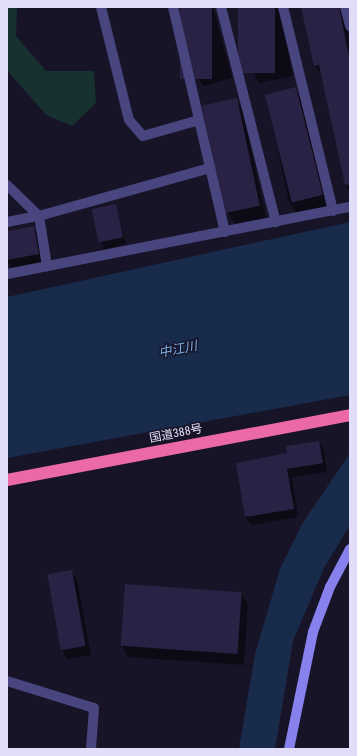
<!DOCTYPE html>
<html>
<head>
<meta charset="utf-8">
<style>
  body { margin:0 }
  #map { position:relative; width:357px; height:756px; overflow:hidden; background:#171427; font-family:"Roboto Condensed","Noto Sans JP",sans-serif }
  div>[style] { position:absolute }
  .green>* { inset:0; background:#173030 }
  .water>* { inset:0; background:#182b4b }
  .shadow>* { inset:0; background:#0007; transform-origin:0 0 }
  .building>* { inset:0; background:#2a2245; transform-origin:0 0 }
  .street>* { height:10px; margin:-5px; padding:0 5px; transform-origin:5px; border-radius:5px; background:#48457f }
  .secondary>* { height:10px; margin:-5px; padding:0 5px; transform-origin:5px; border-radius:5px; background:#8781ee }
  .highway>* { height:12px; margin:-6px; padding:0 6px; transform-origin:6px; border-radius:6px; background:#eb69a4 }
  span { translate:-50% -50%; white-space:nowrap; text-align:center; line-height:1.15; -webkit-text-stroke:3px #171427; paint-order:stroke }
  .street-label { font-size:12px; color:#e2defa }
  .water-label { font-size:13px; color:#79b5ed; font-style:italic }
  .frame { position:absolute; inset:0; border:8px solid #e2defa; pointer-events:none }
</style>
</head>
<body>
<div id="map">
  <div class="green">
    <i style="clip-path:polygon(7px 7px,17px 7px,16px 36px,46px 71px,94px 71px,96px 103px,72px 126px,46px 115px,7px 70px)"></i>
  </div>
  <div class="water">
    <i style="clip-path:polygon(350px 222px,350px 395px,7px 458px,7px 297px)"></i>
    <i style="clip-path:polygon(350px 453px,350px 525px,324px 568px,293px 641px,275px 749px,239px 749px,255px 654px,280px 569px,302px 524px)"></i>
  </div>
  <div class="shadow">
    <i style="clip-path:polygon(182px 7px,213px 7px,232px 78px,203px 86px,197px 76px)"></i>
    <i style="clip-path:polygon(239px 7px,279px 7px,293px 76px,259px 83px,253px 71px)"></i>
    <i style="clip-path:polygon(302px 7px,342px 7px,350px 45px,350px 193px,346px 186px,323px 77px,315px 66px)"></i>
    <i style="clip-path:polygon(295px 88px,302px 100px,328px 206px,296px 213px,289px 202px,266px 94px)"></i>
    <i style="clip-path:polygon(236px 99px,243px 111px,266px 218px,235px 224px,228px 213px,204px 106px)"></i>
    <i style="left:115px;top:205px;width:40px;height:23px;rotate:74deg"></i>
    <i style="clip-path:polygon(33px 227px,39px 236px,43px 264px,12px 269px,7px 260px,7px 232px)"></i>
    <i style="clip-path:polygon(319px 442px,324px 451px,327px 472px,292px 477px,298px 517px,251px 525px,246px 517px,288px 454px)"></i>
    <i style="clip-path:polygon(71px 571px,77px 580px,91px 655px,67px 659px,62px 650px)"></i>
    <i style="clip-path:polygon(241px 593px,248px 604px,244px 665px,128px 657px,122px 646px)"></i>
  </div>
  <div class="building">
    <i style="left:180px;top:7px;width:32px;height:72px"></i>
    <i style="left:238px;top:7px;width:37px;height:66px"></i>
    <i style="clip-path:polygon(301px 7px,339px 7px,350px 61px,350px 184px,345px 185px,319px 65px,314px 66px)"></i>
    <i style="left:296px;top:87px;width:111px;height:32px;rotate:76deg"></i>
    <i style="left:237px;top:98px;width:110px;height:36px;rotate:78deg"></i>
    <i style="left:116px;top:204px;width:34px;height:25px;rotate:78deg"></i>
    <i style="clip-path:polygon(34px 226px,39px 254px,7px 260px,7px 231px)"></i>
    <i style="clip-path:polygon(319px 441px,323px 463px,287px 469px,294px 509px,245px 517px,236px 463px,287px 453px,286px 446px)"></i>
    <i style="left:72px;top:570px;width:77px;height:25px;rotate:80deg"></i>
    <i style="left:125px;top:584px;width:117px;height:62px;rotate:4deg"></i>
  </div>
  <div class="street">
    <i style="left:101px;top:7px;width:116px;rotate:76.1deg"></i>
    <i style="left:129px;top:120px;width:21px;rotate:49deg"></i>
    <i style="left:143px;top:136px;width:58px;rotate:-15.9deg"></i>
    <i style="left:173px;top:7px;width:231px;rotate:77deg"></i>
    <i style="left:221px;top:7px;width:222px;rotate:75.7deg"></i>
    <i style="left:283px;top:7px;width:210px;rotate:76.2deg"></i>
    <i style="left:345px;top:7px;width:20px;rotate:75deg"></i>
    <i style="left:7px;top:185px;width:45px;rotate:44.1deg"></i>
    <i style="left:39px;top:216px;width:51px;rotate:80.9deg"></i>
    <i style="left:7px;top:222px;width:33px;rotate:-11deg"></i>
    <i style="left:39px;top:216px;width:178px;rotate:-15.7deg"></i>
    <i style="left:7px;top:274px;width:349px;rotate:-11.1deg"></i>
    <i style="left:7px;top:681px;width:91px;rotate:17.2deg"></i>
    <i style="left:94px;top:708px;width:41px;rotate:94.2deg"></i>
  </div>
  <div class="secondary">
    <i style="left:289px;top:749px;width:119px;rotate:-78.4deg"></i>
    <i style="left:313px;top:632px;width:48px;rotate:-69.3deg"></i>
    <i style="left:330px;top:587px;width:43px;rotate:-62.2deg"></i>
  </div>
  <div class="highway">
    <i style="left:7px;top:480px;width:349px;rotate:-10.7deg"></i>
  </div>
  <div class="street-label">
    <span style="left:176px;top:434px;rotate:-11deg">国道388号</span>
  </div>
  <div class="water-label">
    <span style="left:178px;top:350px;rotate:-11deg">中江川</span>
  </div>
  <div class="frame"></div>
</div>
</body>
</html>
